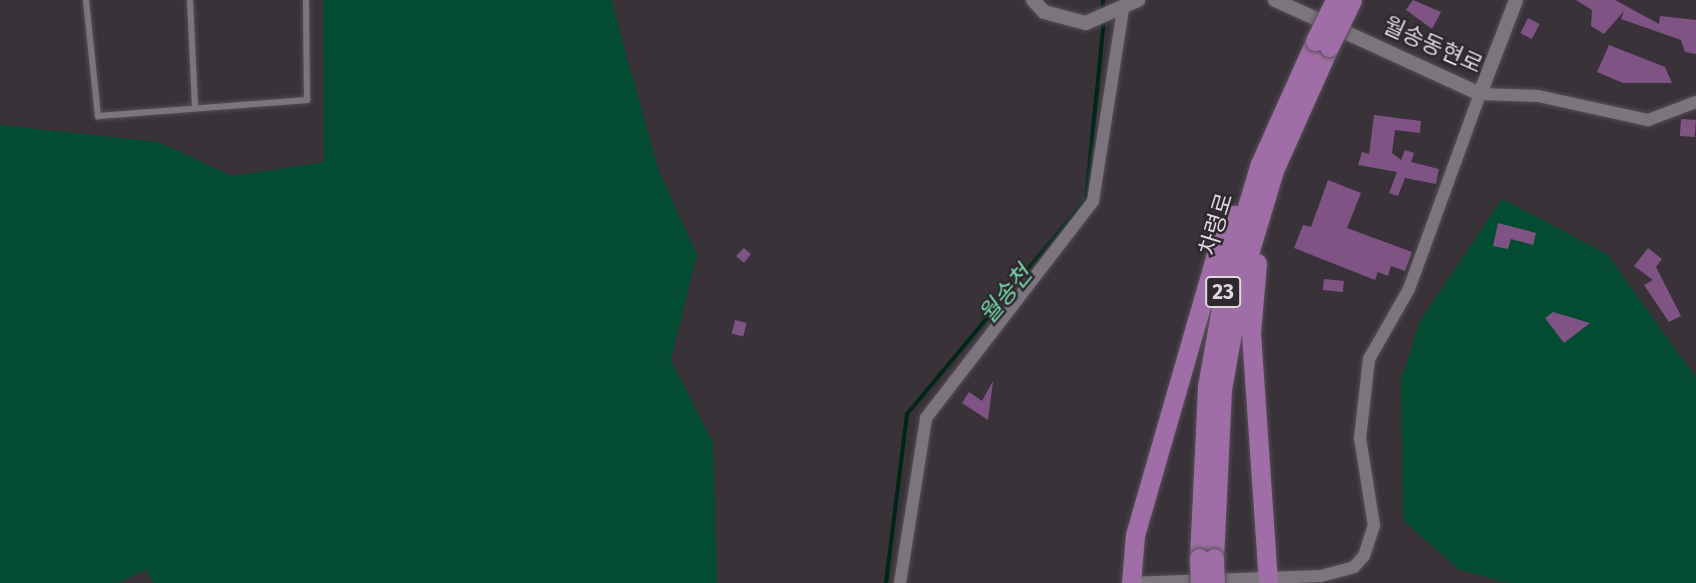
<!DOCTYPE html>
<html>
<head>
<meta charset="utf-8">
<style>
  body { margin:0 }
  #map { position:relative; width:1696px; height:583px; overflow:hidden; background:#393239; font-family:"Fira Sans","Noto Sans KR",sans-serif }
  div>[style] { position:absolute }
  .green>* { inset:0; background:#044c31 }
  .stream>* { height:3.5px; margin:-1.75px; padding:0 1.75px; transform-origin:1.75px; border-radius:1.75px; background:#002716 }
  .building>* { inset:0; background:#7f5484; transform-origin:0 0 }
  .roads { filter:drop-shadow(0 0 2px #554f56) drop-shadow(0 0 2px #554f56) }
  .service>* { height:6px; margin:-3px; padding:0 3px; transform-origin:3px; border-radius:3px; background:#7d757d }
  .minor>* { height:12px; margin:-6px; padding:0 6px; transform-origin:6px; border-radius:6px; background:#7d757d }
  .tertiary>* { height:14px; margin:-7px; padding:0 7px; transform-origin:7px; border-radius:7px; background:#7d757d }
  .trunk>* { height:19px; margin:-9.5px; padding:0 9.5px; transform-origin:9.5px; border-radius:9.5px; background:#a06ea6 }
  .bridges { filter:drop-shadow(0 0 2px #554f56) drop-shadow(0 0 2px #554f56) }
  .trunk-bridge>* { height:19px; margin:-9.5px; padding:0 9.5px; transform-origin:9.5px; border-radius:9.5px; background:#a06ea6 }
  span { translate:-50% -50%; white-space:nowrap; text-align:center; line-height:1.15; -webkit-text-stroke:5px #2f282f; paint-order:stroke }
  .shield-label span { padding:2px 5px; background:#2f282f; border:2px solid; border-radius:5px; -webkit-text-stroke-width:0 }
  .shield-label { font-size:21px; color:#ddd9dd; font-weight:700 }
  .street-label { font-size:23px; color:#ddd9dd }
  .water-label { font-size:24px; color:#75daa8; font-style:italic }
</style>
</head>
<body>
<div id="map">
  <div class="green">
    <i style="clip-path:polygon(323px 0,611px 0,659px 171px,697px 255px,671px 360px,713px 443px,717px 583px,153px 583px,146px 569px,119px 583px,0 583px,0 125px,159px 142px,232px 176px,324px 162px)"></i>
    <i style="clip-path:polygon(1502px 199px,1607px 254px,1696px 378px,1696px 583px,1508px 583px,1458px 569px,1403px 520px,1401px 381px,1420px 321px)"></i>
  </div>
  <div class="stream">
    <i style="left:1103px;top:12px;width:12px;rotate:-90deg"></i>
    <i style="left:886px;top:583px;width:170px;rotate:-82.9deg"></i>
    <i style="left:907px;top:414px;width:279px;rotate:-50.1deg"></i>
    <i style="left:1086px;top:200px;width:182px;rotate:-84.3deg"></i>
  </div>
  <div class="building">
    <i style="clip-path:polygon(1413px 0,1441px 12px,1432px 29px,1406px 10px)"></i>
    <i style="clip-path:polygon(1576px 0,1615px 0,1659px 24px,1660px 16px,1696px 20px,1696px 54px,1685px 52px,1681px 40px,1621px 19px,1624px 11px,1604px 34px,1591px 26px,1592px 10px)"></i>
    <i style="left:1528px;top:18px;width:13px;height:17px;rotate:27deg"></i>
    <i style="clip-path:polygon(1609px 45px,1665px 67px,1672px 83px,1623px 83px,1597px 72px)"></i>
    <i style="clip-path:polygon(1374px 115px,1421px 121px,1420px 133px,1395px 130px,1392px 153px,1401px 160px,1405px 150px,1414px 153px,1411px 162px,1439px 169px,1436px 184px,1405px 178px,1398px 196px,1389px 193px,1397px 172px,1358px 165px,1362px 152px,1369px 154px)"></i>
    <i style="left:1681px;top:119px;width:15px;height:17px;rotate:4deg"></i>
    <i style="clip-path:polygon(1328px 180px,1361px 193px,1347px 228px,1412px 252px,1405px 271px,1391px 266px,1388px 276px,1378px 272px,1375px 280px,1294px 248px,1303px 225px,1311px 227px)"></i>
    <i style="clip-path:polygon(1498px 223px,1536px 233px,1533px 245px,1511px 239px,1508px 249px,1493px 246px)"></i>
    <i style="clip-path:polygon(744px 248px,751px 254px,744px 263px,736px 256px)"></i>
    <i style="clip-path:polygon(1648px 248px,1662px 259px,1656px 267px,1681px 316px,1669px 322px,1644px 285px,1653px 280px,1634px 266px)"></i>
    <i style="left:1324px;top:279px;width:20px;height:11px;rotate:6deg"></i>
    <i style="clip-path:polygon(1553px 312px,1590px 323px,1564px 343px,1545px 318px)"></i>
    <i style="left:735px;top:320px;width:12px;height:14px;rotate:14deg"></i>
    <i style="clip-path:polygon(993px 381px,993px 382px,988px 420px,962px 403px,969px 392px,982px 401px)"></i>
  </div>
  <div class="roads">
    <div class="service">
      <i style="left:86px;top:0;width:117px;rotate:84.1deg"></i>
      <i style="left:98px;top:116px;width:210px;rotate:-4.4deg"></i>
      <i style="left:307px;top:100px;width:100px;rotate:-90.6deg"></i>
      <i style="left:190px;top:0;width:106px;rotate:87.3deg"></i>
    </div>
    <div class="minor">
      <i style="left:900px;top:583px;width:167px;rotate:-81deg"></i>
      <i style="left:926px;top:418px;width:274px;rotate:-52.4deg"></i>
      <i style="left:1093px;top:201px;width:193px;rotate:-81.1deg"></i>
      <i style="left:1130px;top:583px;width:191px;rotate:-2.1deg"></i>
      <i style="left:1321px;top:576px;width:34px;rotate:-15deg"></i>
      <i style="left:1354px;top:567px;width:15px;rotate:-48deg"></i>
      <i style="left:1364px;top:556px;width:32px;rotate:-72deg"></i>
      <i style="left:1374px;top:526px;width:89px;rotate:-99deg"></i>
      <i style="left:1360px;top:438px;width:80px;rotate:-83.5deg"></i>
      <i style="left:1369px;top:359px;width:81px;rotate:-60.3deg"></i>
      <i style="left:1409px;top:289px;width:208px;rotate:-70deg"></i>
      <i style="left:1480px;top:94px;width:58px;rotate:2deg"></i>
      <i style="left:1538px;top:96px;width:113px;rotate:12.3deg"></i>
      <i style="left:1648px;top:120px;width:51px;rotate:-20.6deg"></i>
    </div>
    <div class="tertiary">
      <i style="left:1033px;top:0;width:16px;rotate:47deg"></i>
      <i style="left:1044px;top:12px;width:43px;rotate:14.7deg"></i>
      <i style="left:1086px;top:23px;width:57px;rotate:-23.9deg"></i>
      <i style="left:1275px;top:0;width:226px;rotate:24.6deg"></i>
      <i style="left:1480px;top:94px;width:101px;rotate:-69deg"></i>
    </div>
    <div class="trunk">
      <i style="left:1257px;top:263px;width:70px;rotate:94.9deg"></i>
      <i style="left:1251px;top:333px;width:251px;rotate:86.1deg"></i>
      <i style="left:1199px;top:558px;width:171px;rotate:-87.3deg"></i>
      <i style="left:1207px;top:387px;width:116px;rotate:-80deg"></i>
      <i style="left:1227px;top:273px;width:114px;rotate:-73.2deg"></i>
      <i style="left:1260px;top:164px;width:135px;rotate:-65.9deg"></i>
      <i style="left:1214px;top:558px;width:169px;rotate:-87.3deg"></i>
      <i style="left:1222px;top:389px;width:114px;rotate:-79.9deg"></i>
      <i style="left:1242px;top:277px;width:112px;rotate:-73.3deg"></i>
      <i style="left:1274px;top:170px;width:135px;rotate:-65.9deg"></i>
      <i style="left:1131px;top:583px;width:48px;rotate:-85.2deg"></i>
      <i style="left:1135px;top:535px;width:299px;rotate:-73.9deg"></i>
      <i style="left:1218px;top:248px;width:37px;rotate:-64deg"></i>
    </div>
  </div>
  <div class="bridges">
    <div class="trunk-bridge">
      <i style="left:1315px;top:41px;width:46px;rotate:-64deg"></i>
      <i style="left:1329px;top:47px;width:52px;rotate:-63.9deg"></i>
      <i style="left:1199px;top:558px;width:25px;rotate:88deg"></i>
      <i style="left:1214px;top:558px;width:25px;rotate:88deg"></i>
    </div>
  </div>
  <div class="shield-label">
    <span style="left:1223px;top:292px">23</span>
  </div>
  <div class="street-label">
    <span style="left:1433px;top:45px;rotate:24deg">월송동현로</span>
    <span style="left:1216px;top:224px;rotate:-73deg">차령로</span>
  </div>
  <div class="water-label">
    <span style="left:1006px;top:295px;rotate:-50deg">월송천</span>
  </div>
</div>
</body>
</html>
